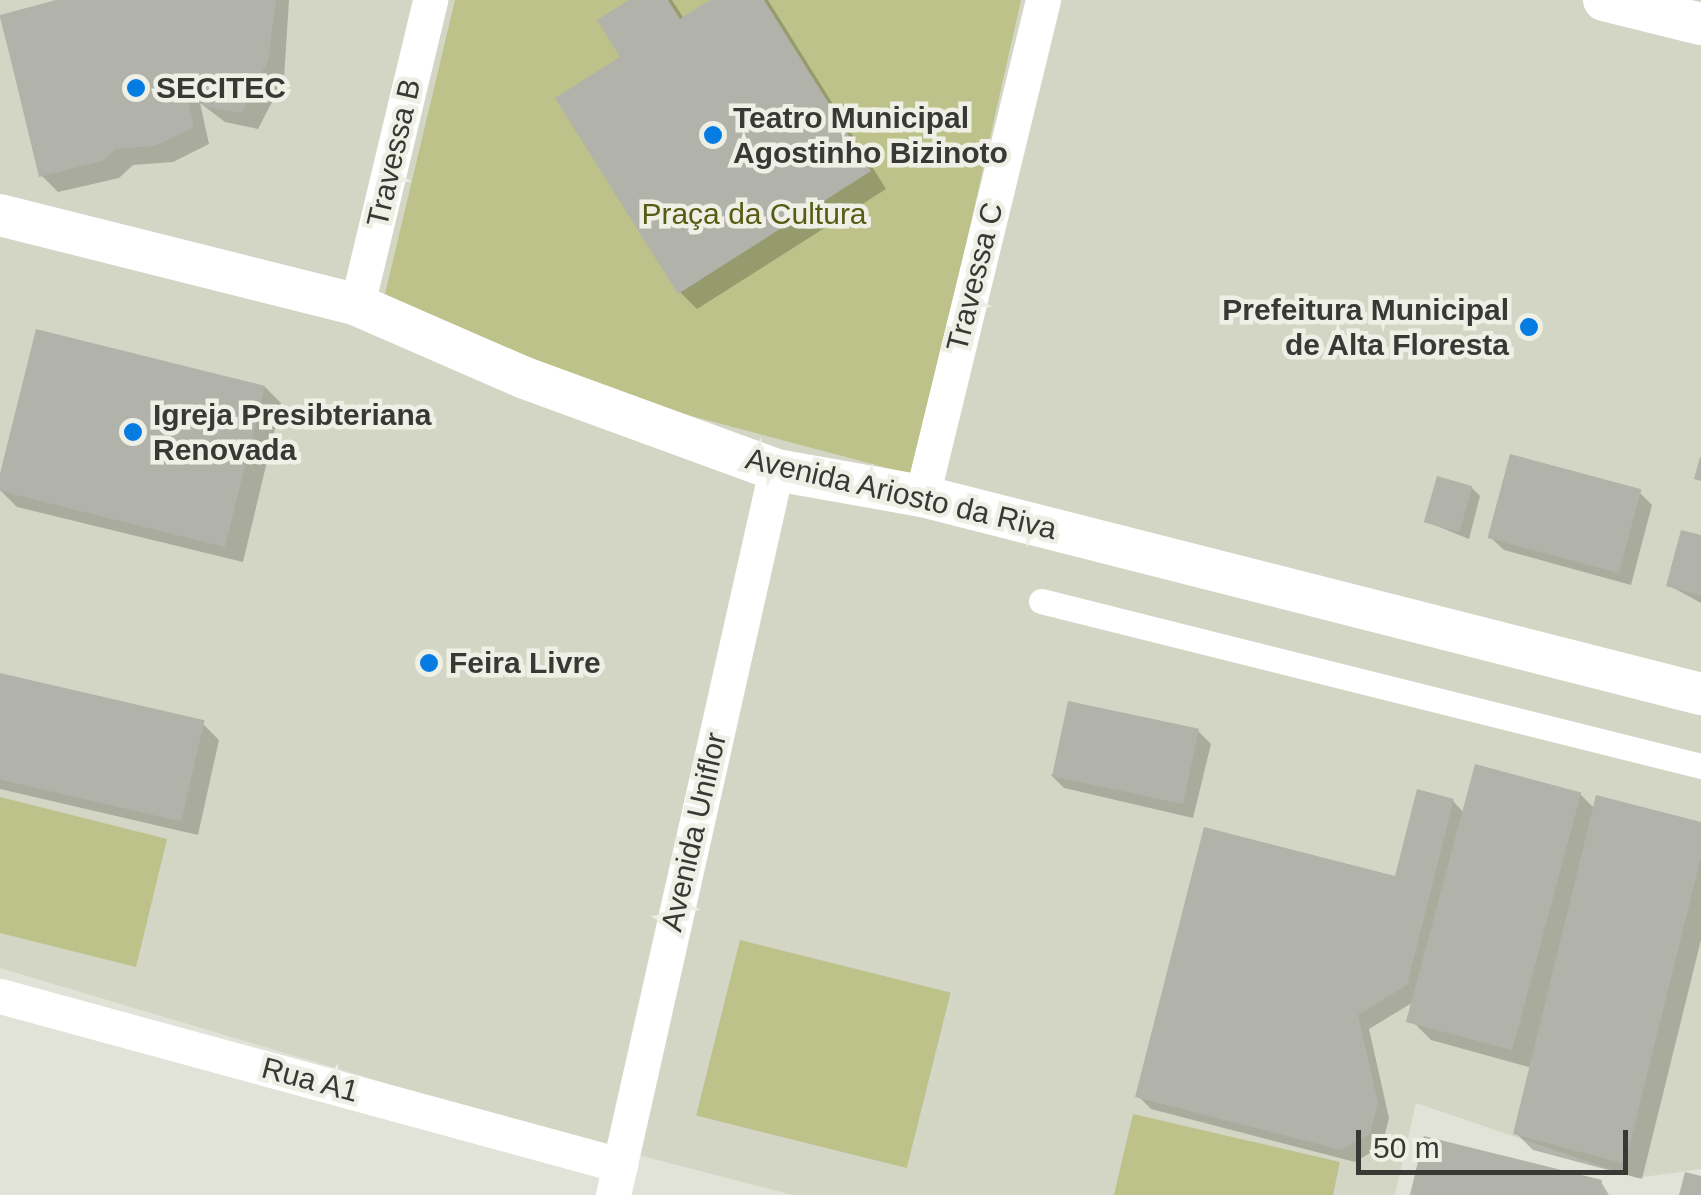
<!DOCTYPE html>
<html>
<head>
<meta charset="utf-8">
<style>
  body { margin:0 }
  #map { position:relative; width:1701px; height:1195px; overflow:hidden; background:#e1e2d8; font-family:Arial,sans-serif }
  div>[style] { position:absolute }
  .built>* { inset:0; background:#d4d6c5 }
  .green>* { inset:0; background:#bcc289; transform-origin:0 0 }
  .shadow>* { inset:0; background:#0003 }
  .building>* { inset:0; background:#b1b2a9; transform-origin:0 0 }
  .pedestrian>* { height:25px; margin:-12.5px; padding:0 12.5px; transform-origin:12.5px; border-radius:12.5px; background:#fff }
  .minor>* { height:35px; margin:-17.5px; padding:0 17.5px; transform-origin:17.5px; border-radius:17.5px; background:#fff }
  .tertiary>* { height:42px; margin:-21px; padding:0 21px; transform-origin:21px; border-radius:21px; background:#fff }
  .dots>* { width:28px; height:28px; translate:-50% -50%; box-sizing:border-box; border:5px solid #eeefe5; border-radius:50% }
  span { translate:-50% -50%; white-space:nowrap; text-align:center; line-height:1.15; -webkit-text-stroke:9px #eeefe5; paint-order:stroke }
  .poi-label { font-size:30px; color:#383935; font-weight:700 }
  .left { translate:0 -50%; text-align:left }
  .right { translate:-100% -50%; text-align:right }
  .street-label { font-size:30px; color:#383935 }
  .park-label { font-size:30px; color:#575b14 }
  .scale { position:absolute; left:1356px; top:1130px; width:272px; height:45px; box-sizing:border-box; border:5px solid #383935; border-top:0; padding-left:12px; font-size:30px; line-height:35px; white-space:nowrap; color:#383935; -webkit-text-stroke:8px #eeefe5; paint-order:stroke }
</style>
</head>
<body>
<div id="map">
  <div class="built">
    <i style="clip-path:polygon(0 0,1701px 0,1701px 1169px,1636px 1178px,1416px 1103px,1395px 1195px,793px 1195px,553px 1133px,0 968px)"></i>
  </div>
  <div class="green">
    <i style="clip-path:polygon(455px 0,1021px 0,914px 475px,684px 414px,543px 365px,385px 294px)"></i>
    <i style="clip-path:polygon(0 797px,167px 839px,136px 967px,0 933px)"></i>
    <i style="left:740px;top:940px;width:217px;height:181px;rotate:14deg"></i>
    <i style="clip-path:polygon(1133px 1114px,1340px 1162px,1333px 1195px,1114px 1195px)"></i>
  </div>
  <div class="shadow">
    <i style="clip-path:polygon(65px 0,289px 0,284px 79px,258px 129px,225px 122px,200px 103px,209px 144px,173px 162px,133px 165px,119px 178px,58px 192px,41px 175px,0 17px)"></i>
    <i style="clip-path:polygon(634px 0,672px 0,684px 19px,715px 0,768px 0,886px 189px,697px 309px,680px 292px,624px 58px)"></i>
    <i style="clip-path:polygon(38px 332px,264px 386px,281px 403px,243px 562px,17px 507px,0 490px)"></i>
    <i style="clip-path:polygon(1472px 488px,1480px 496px,1469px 539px,1427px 522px)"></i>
    <i style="clip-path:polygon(1639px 492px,1652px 505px,1631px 585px,1504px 550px,1490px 537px)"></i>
    <i style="clip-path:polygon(1701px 538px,1701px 603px,1668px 585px)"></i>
    <i style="clip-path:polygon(0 675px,202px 723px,219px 740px,198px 835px,0 789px)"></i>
    <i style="clip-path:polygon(1198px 731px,1211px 744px,1193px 818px,1064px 788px,1051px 775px)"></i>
    <i style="clip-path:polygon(1580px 794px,1595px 809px,1701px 825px,1701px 940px,1642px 1179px,1533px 1150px,1516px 1133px,1532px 1068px,1431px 1040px,1414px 1023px,1420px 998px,1369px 1029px,1389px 1118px,1382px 1146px,1355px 1162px,1151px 1109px,1138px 1096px,1396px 879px,1453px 801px,1465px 814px)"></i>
    <i style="clip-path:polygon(1601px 1182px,1609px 1195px,1412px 1195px)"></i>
  </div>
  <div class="building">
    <i style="clip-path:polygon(56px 0,276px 0,268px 61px,241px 113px,205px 106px,185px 90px,194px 127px,155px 146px,116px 149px,102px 161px,39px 177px,0 15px)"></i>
    <i style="clip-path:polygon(629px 0,668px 0,680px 19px,710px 0,764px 0,871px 171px,678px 294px,555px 98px,620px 57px,597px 20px)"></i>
    <i style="left:36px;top:329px;width:236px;height:166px;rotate:14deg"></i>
    <i style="left:1510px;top:454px;width:136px;height:87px;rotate:15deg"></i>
    <i style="clip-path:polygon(1700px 457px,1701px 457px,1701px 481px,1694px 479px)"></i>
    <i style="left:1437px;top:476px;width:37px;height:48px;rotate:16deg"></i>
    <i style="clip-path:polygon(1681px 530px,1701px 535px,1701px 596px,1666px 586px)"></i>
    <i style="left:0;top:673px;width:210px;height:104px;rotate:13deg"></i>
    <i style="left:1068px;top:701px;width:134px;height:77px;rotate:12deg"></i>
    <i style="left:1475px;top:764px;width:110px;height:267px;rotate:15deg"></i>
    <i style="clip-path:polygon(1417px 789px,1454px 799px,1407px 985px,1358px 1015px,1378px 1103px,1370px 1134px,1341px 1150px,1135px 1097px,1204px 827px,1395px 876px)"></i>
    <i style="clip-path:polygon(1596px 795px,1701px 822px,1701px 857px,1625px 1164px,1513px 1134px)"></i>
    <i style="clip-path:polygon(1424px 1136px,1602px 1180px,1599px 1195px,1410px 1195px)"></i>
    <i style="clip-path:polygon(1685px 1172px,1701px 1176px,1701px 1195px,1679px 1195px)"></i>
  </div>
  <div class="pedestrian">
    <i style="left:1041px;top:601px;width:680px;rotate:14.04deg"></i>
  </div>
  <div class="minor">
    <i style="left:357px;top:305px;width:314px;rotate:-76.5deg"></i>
    <i style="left:922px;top:496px;width:511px;rotate:-76.29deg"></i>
    <i style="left:0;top:996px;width:643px;rotate:15.25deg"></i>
    <i style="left:613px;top:1195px;width:743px;rotate:-77.33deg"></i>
  </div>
  <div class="tertiary">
    <i style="left:1604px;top:0;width:100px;rotate:13.9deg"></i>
    <i style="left:0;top:215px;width:368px;rotate:14.1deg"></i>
    <i style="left:357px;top:305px;width:183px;rotate:23.5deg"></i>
    <i style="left:525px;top:378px;width:267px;rotate:20.1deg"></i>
    <i style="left:776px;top:470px;width:148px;rotate:10.1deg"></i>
    <i style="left:922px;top:496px;width:804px;rotate:14.26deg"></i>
  </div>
  <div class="dots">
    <i style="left:136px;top:88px;background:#067be2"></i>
    <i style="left:713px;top:135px;background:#067be2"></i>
    <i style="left:1529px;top:327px;background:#067be2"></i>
    <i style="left:133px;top:432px;background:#067be2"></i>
    <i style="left:429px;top:663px;background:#067be2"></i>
  </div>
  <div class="poi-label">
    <span class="left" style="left:156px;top:88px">SECITEC</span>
    <span class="left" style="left:733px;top:135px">Teatro Municipal<br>Agostinho Bizinoto</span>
    <span class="right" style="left:1509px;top:327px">Prefeitura Municipal<br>de Alta Floresta</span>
    <span class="left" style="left:153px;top:432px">Igreja Presibteriana<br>Renovada</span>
    <span class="left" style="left:449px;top:663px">Feira Livre</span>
  </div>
  <div class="street-label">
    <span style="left:394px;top:153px;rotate:-77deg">Travessa B</span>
    <span style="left:975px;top:277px;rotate:-76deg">Travessa C</span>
    <span style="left:901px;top:494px;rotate:13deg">Avenida Ariosto da Riva</span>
    <span style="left:694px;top:832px;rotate:-77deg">Avenida Uniflor</span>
    <span style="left:310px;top:1080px;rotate:15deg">Rua A1</span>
  </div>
  <div class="park-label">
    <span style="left:754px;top:214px">Praça da Cultura</span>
  </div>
  <div class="scale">50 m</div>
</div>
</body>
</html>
